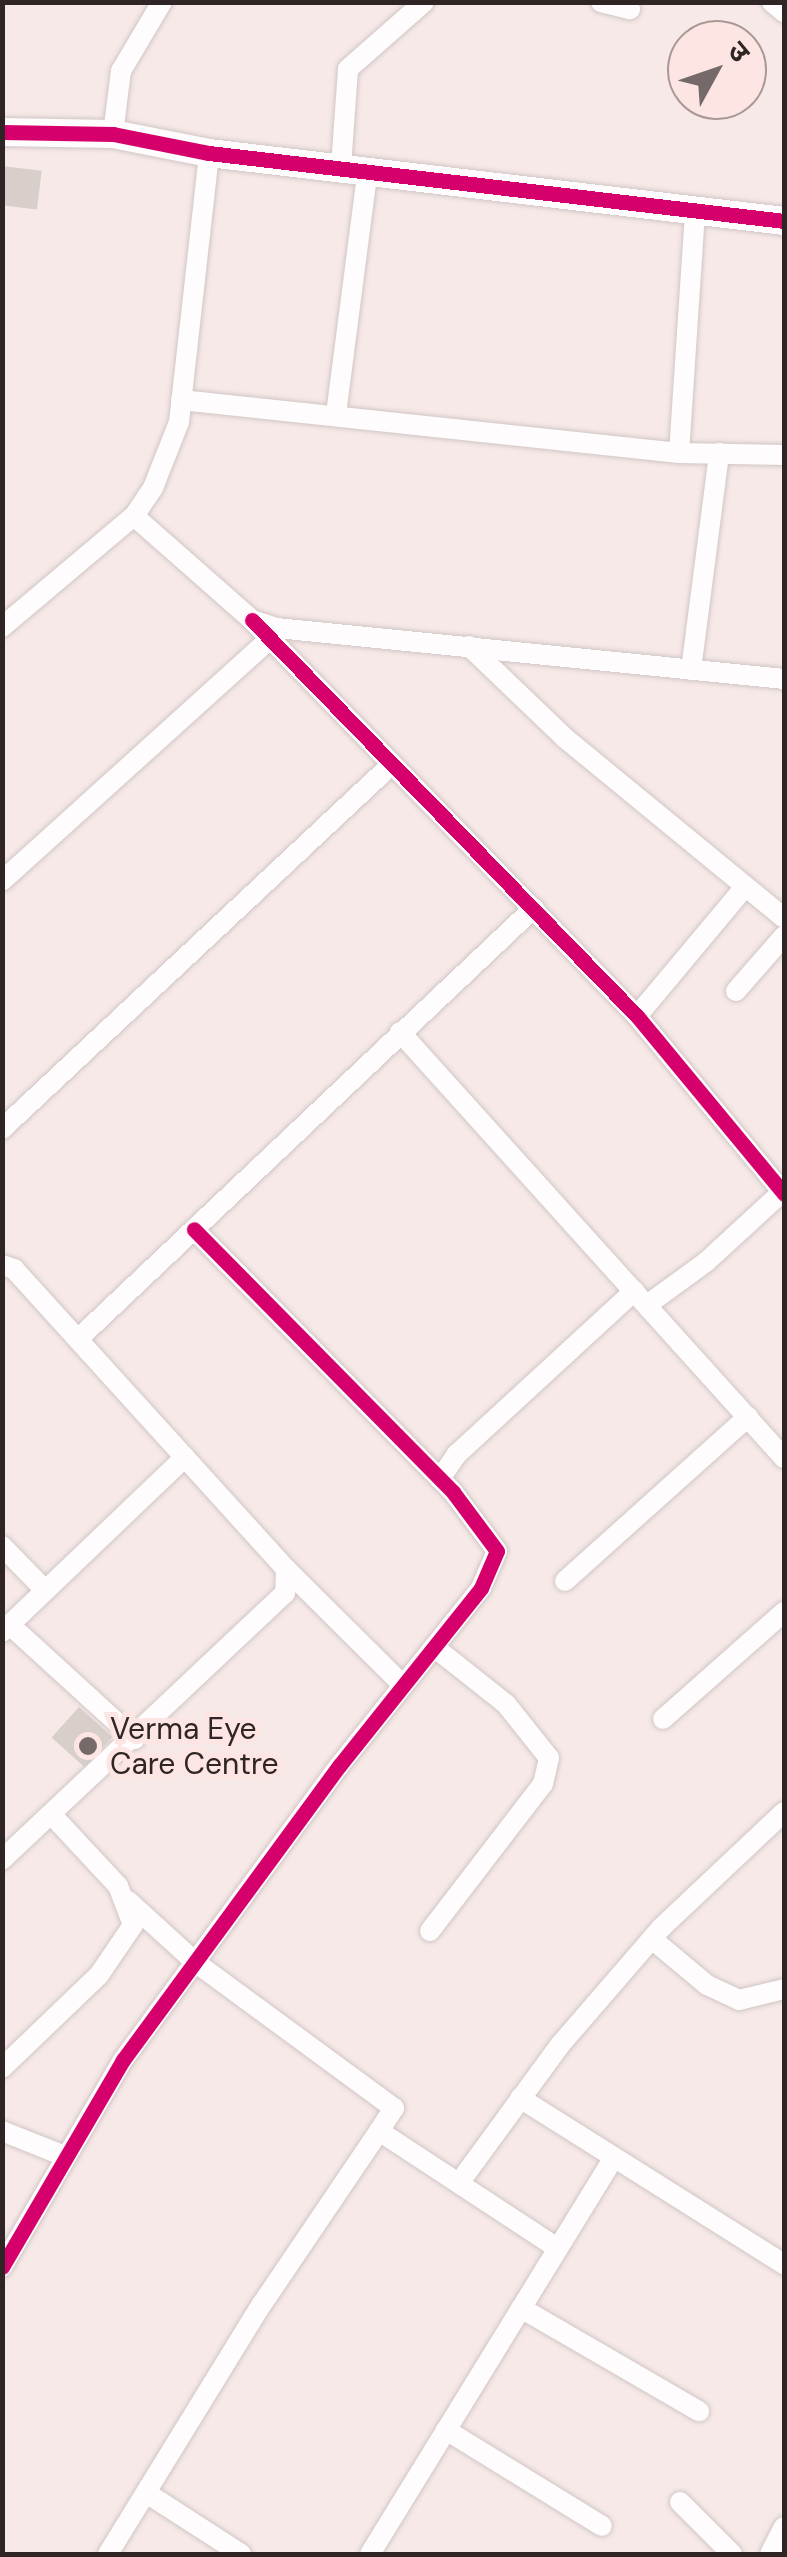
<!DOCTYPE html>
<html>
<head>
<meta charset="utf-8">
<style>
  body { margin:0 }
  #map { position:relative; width:787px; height:2557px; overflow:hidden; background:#f6e9e8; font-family:"DM Sans","Noto Sans Devanagari",sans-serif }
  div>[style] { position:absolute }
  .building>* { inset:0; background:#d8cfcb; transform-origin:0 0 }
  .roads { filter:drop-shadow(0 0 2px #d1c6c5) drop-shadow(0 0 2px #d1c6c5) }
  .street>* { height:20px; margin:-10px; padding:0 10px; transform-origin:10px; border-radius:10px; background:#fefcfc }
  .secondary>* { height:28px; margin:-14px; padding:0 14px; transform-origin:14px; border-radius:14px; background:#fefcfc }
  .cycleway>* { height:15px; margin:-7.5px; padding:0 7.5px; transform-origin:7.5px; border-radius:7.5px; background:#d6006c }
  .dots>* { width:28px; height:28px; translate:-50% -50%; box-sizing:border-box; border:5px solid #fce5e2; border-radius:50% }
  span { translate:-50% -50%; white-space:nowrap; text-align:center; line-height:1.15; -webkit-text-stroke:10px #fce5e2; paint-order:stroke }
  .poi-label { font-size:30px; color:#2f2524 }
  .left { translate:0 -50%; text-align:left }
  .frame { position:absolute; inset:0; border:5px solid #2f2524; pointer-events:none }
  .north { position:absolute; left:667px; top:20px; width:100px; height:100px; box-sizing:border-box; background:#fce5e2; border:2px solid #aa9896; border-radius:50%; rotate:50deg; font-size:28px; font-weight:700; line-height:40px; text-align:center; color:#2f2524 }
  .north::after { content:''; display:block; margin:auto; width:35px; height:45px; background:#756a69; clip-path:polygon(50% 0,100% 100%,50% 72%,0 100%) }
</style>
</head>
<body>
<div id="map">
  <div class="building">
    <i style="left:2px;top:166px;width:40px;height:39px;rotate:7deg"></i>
    <i style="left:79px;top:1707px;width:45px;height:41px;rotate:42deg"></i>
  </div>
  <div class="roads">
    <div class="street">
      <i style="left:601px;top:2px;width:30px;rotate:14deg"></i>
      <i style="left:772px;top:2px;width:16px;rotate:40deg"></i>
      <i style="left:113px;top:134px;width:64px;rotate:-82.8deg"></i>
      <i style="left:121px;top:71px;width:80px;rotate:-59.3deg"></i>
      <i style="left:341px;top:167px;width:98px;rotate:-85.9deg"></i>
      <i style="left:348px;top:69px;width:101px;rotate:-41.4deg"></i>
      <i style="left:181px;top:400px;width:501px;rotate:6.07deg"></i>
      <i style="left:679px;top:453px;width:105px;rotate:1.1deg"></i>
      <i style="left:336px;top:414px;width:247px;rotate:-82.6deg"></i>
      <i style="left:679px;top:453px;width:240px;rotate:-86.2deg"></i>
      <i style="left:134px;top:516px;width:157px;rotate:41.4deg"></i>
      <i style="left:252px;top:620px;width:26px;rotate:18deg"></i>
      <i style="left:277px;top:628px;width:510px;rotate:5.74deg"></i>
      <i style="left:252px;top:620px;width:552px;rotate:45.81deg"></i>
      <i style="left:637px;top:1016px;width:231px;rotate:50.4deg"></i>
      <i style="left:2px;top:627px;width:172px;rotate:-40.1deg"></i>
      <i style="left:134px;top:516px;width:34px;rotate:-56deg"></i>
      <i style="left:153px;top:488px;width:71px;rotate:-68.5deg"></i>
      <i style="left:179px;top:422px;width:271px;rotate:-83.6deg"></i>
      <i style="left:469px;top:646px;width:133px;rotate:43.8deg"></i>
      <i style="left:565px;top:738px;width:283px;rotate:39.4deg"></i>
      <i style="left:691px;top:670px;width:219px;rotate:-82.6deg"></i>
      <i style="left:2px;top:881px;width:361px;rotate:-42.1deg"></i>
      <i style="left:736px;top:991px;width:73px;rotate:-48.9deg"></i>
      <i style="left:637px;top:1016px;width:167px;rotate:-50.1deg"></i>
      <i style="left:400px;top:1032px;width:574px;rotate:47.97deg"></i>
      <i style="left:2px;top:1129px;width:533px;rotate:-43.1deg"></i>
      <i style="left:2px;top:1265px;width:13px;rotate:18deg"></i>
      <i style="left:14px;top:1269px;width:405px;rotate:47.8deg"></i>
      <i style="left:286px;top:1569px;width:24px;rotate:92deg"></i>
      <i style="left:285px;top:1593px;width:389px;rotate:136.7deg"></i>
      <i style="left:647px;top:1305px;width:73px;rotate:-36.1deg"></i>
      <i style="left:706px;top:1262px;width:103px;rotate:-42.6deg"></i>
      <i style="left:78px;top:1339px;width:627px;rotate:-43.39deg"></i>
      <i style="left:440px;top:1479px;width:30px;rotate:-56deg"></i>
      <i style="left:457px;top:1454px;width:241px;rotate:-42.6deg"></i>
      <i style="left:2px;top:1546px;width:59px;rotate:45.7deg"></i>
      <i style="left:286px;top:1569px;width:165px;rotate:44.8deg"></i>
      <i style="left:565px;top:1581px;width:246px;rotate:-41.9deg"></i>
      <i style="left:10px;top:1625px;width:169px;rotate:42.4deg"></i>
      <i style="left:2px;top:1632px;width:253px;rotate:-43.7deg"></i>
      <i style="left:663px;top:1719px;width:162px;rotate:-41.5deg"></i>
      <i style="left:128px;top:1901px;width:91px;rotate:42.3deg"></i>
      <i style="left:195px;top:1962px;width:247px;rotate:36.3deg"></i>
      <i style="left:394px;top:2108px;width:27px;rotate:123deg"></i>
      <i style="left:379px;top:2131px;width:213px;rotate:33.3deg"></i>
      <i style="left:430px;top:1931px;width:185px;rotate:-52.5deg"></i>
      <i style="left:543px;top:1784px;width:27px;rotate:-77deg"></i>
      <i style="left:549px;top:1758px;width:69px;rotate:-128.5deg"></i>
      <i style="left:506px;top:1704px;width:92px;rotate:-141.6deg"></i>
      <i style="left:652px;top:1939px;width:72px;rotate:39.9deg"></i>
      <i style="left:707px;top:1985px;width:35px;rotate:25deg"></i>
      <i style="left:739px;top:2000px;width:46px;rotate:-13.7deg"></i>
      <i style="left:2px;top:2068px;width:134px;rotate:-43.8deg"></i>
      <i style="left:99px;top:1975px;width:60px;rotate:-55.8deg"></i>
      <i style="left:133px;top:1925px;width:42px;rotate:-111deg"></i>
      <i style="left:118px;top:1886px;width:97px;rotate:-132.9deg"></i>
      <i style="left:520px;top:2098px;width:312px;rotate:32.2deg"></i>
      <i style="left:2px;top:2131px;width:65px;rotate:21.8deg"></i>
      <i style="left:459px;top:2183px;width:171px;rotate:-53.8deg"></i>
      <i style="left:560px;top:2045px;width:155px;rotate:-49.2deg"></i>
      <i style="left:661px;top:1928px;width:169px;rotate:-43.3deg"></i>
      <i style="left:2px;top:2267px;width:240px;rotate:-59.7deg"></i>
      <i style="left:123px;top:2060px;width:365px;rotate:-53.7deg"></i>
      <i style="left:339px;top:1766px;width:228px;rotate:-51.4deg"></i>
      <i style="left:481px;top:1588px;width:40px;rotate:-66.6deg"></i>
      <i style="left:497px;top:1551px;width:74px;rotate:-126.7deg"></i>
      <i style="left:453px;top:1492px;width:369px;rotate:-134.6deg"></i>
      <i style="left:521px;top:2308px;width:206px;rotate:30.1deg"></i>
      <i style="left:446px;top:2430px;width:183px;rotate:31.6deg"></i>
      <i style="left:148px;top:2494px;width:111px;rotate:32.8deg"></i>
      <i style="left:680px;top:2502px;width:74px;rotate:45deg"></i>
      <i style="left:108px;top:2554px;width:294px;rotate:-58.4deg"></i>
      <i style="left:262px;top:2304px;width:209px;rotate:-55.9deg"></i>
      <i style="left:370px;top:2554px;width:462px;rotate:-58.4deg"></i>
      <i style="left:770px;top:2554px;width:30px;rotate:-63deg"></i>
    </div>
    <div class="secondary">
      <i style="left:2px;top:132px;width:111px;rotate:1deg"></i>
      <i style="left:113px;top:134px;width:98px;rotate:11.2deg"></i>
      <i style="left:209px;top:153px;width:579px;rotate:6.74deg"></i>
    </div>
  </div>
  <div class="cycleway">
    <i style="left:2px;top:132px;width:111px;rotate:1deg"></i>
    <i style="left:113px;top:134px;width:98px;rotate:11.2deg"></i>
    <i style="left:209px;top:153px;width:579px;rotate:6.74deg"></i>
    <i style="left:252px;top:620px;width:552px;rotate:45.81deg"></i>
    <i style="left:637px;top:1016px;width:231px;rotate:50.4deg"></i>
    <i style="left:2px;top:2267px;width:240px;rotate:-59.7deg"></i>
    <i style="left:123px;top:2060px;width:365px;rotate:-53.7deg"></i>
    <i style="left:339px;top:1766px;width:228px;rotate:-51.4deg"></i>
    <i style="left:481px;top:1588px;width:40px;rotate:-66.6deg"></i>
    <i style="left:497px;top:1551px;width:74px;rotate:-126.7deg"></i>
    <i style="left:453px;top:1492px;width:369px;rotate:-134.6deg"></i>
  </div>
  <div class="dots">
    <i style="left:88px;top:1746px;background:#756a69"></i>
  </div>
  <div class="poi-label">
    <span class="left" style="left:110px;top:1746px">Verma Eye<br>Care Centre</span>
  </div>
  <div class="frame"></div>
  <div class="north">उ</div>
</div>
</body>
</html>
